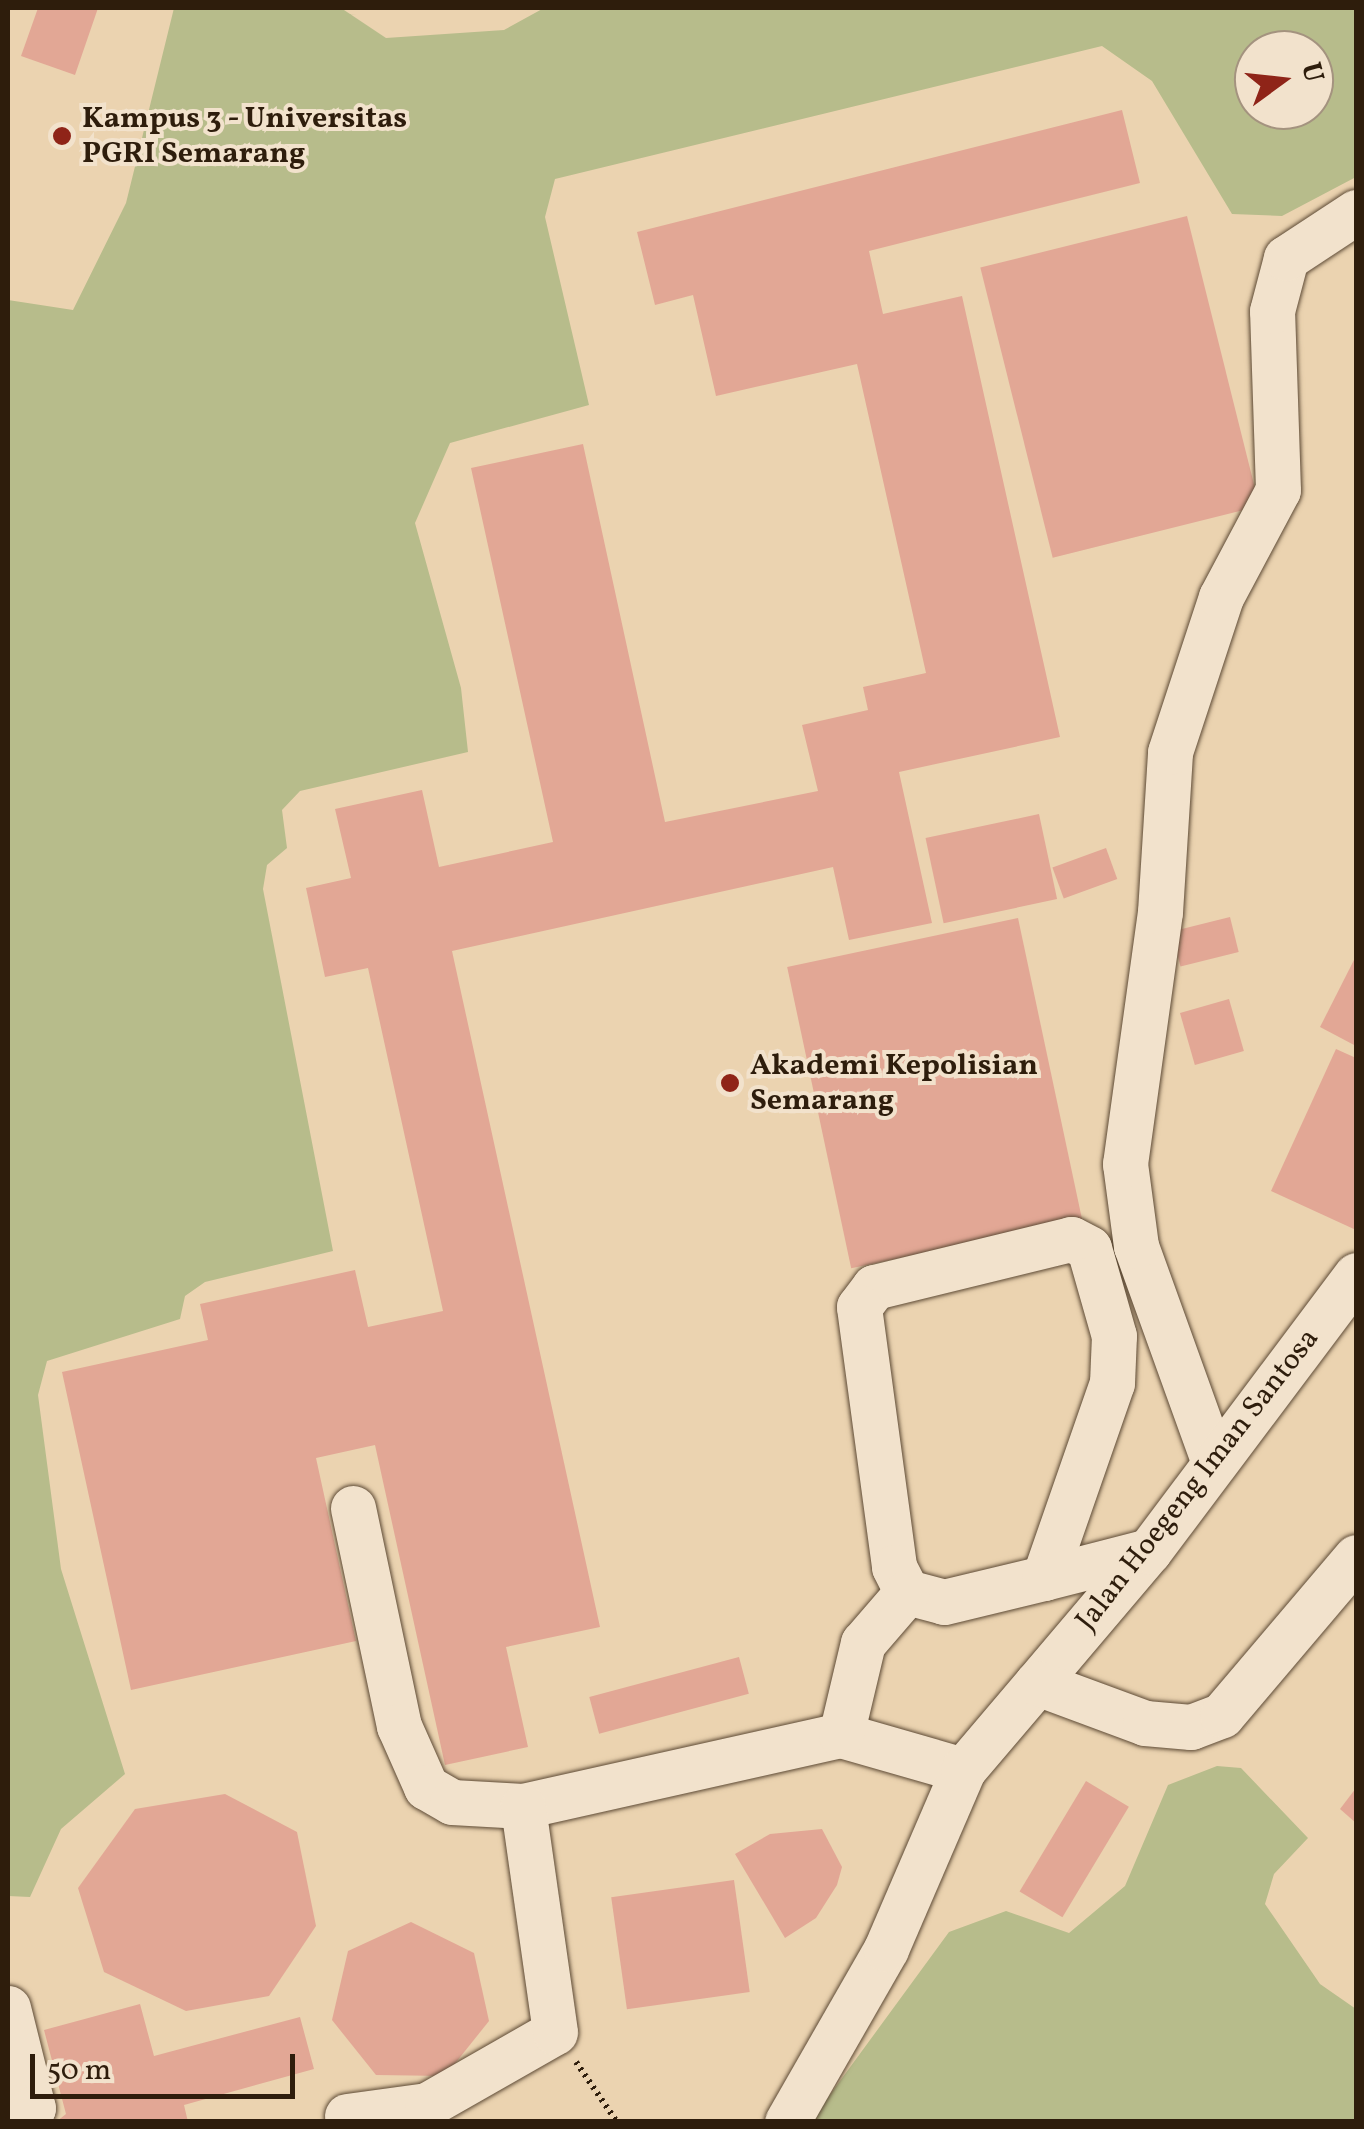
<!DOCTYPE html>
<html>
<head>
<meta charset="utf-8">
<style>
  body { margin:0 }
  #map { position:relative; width:1364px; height:2129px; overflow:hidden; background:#ebd3b0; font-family:Vollkorn,serif }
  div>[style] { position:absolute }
  .green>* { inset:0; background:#b7bc8b }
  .building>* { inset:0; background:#e2a795; transform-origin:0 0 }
  .path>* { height:6px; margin-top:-3px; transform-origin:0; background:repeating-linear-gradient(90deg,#2e1d0c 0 2.5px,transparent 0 7.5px) }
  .roads { filter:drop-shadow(0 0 2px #5d4a35) drop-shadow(0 0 2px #5d4a35) }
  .minor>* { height:45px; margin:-22.5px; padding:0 22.5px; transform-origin:22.5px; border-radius:22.5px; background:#f2e2cc }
  .dots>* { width:28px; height:28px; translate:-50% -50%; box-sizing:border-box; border:5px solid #f2e2cc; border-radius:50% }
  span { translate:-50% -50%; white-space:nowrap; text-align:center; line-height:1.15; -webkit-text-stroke:8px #f2e2cc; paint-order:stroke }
  .poi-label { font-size:30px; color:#2e1d0c; font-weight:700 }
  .left { translate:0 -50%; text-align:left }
  .street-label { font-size:30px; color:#2e1d0c }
  .frame { position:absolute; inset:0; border:10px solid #2e1d0c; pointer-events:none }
  .north { position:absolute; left:1234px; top:30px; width:100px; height:100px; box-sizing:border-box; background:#f2e2cc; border:2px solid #a4937f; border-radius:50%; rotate:75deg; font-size:28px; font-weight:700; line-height:40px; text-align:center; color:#2e1d0c }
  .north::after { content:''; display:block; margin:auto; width:35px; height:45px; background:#8f2418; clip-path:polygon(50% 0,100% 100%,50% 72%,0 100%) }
  .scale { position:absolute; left:30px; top:2054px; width:265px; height:45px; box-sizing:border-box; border:5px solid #2e1d0c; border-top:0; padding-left:12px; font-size:30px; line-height:35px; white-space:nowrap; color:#2e1d0c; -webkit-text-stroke:8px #f2e2cc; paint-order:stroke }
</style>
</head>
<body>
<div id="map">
  <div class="green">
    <i style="clip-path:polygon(evenodd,174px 8px,341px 8px,386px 38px,504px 30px,544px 8px,1356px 8px,1356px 177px,1282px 216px,1232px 214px,1152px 81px,1102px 46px,555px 179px,545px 217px,589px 405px,450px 443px,415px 523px,461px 688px,468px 752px,300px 791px,282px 810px,287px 848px,267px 865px,263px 889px,333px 1251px,205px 1282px,185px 1296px,180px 1319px,47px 1361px,38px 1395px,61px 1569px,125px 1774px,61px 1829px,30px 1897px,8px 1896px,8px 300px,73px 310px,126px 203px,174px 8px,1254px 50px,1314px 50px,1314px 110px,1254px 110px,1254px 50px)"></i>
    <i style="clip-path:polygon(1217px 1766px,1241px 1768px,1308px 1838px,1274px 1874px,1265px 1904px,1320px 1984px,1356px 2009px,1356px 2121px,810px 2122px,949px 1932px,1006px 1911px,1069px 1933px,1125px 1886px,1168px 1785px)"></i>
  </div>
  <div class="building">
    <i style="clip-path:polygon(38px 8px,98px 8px,75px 75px,21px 56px)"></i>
    <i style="clip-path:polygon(1122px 110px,1140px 183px,869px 251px,883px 314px,962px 296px,1060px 737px,899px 772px,932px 923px,849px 940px,833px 867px,452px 951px,600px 1627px,506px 1647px,528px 1747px,445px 1765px,375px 1445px,316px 1458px,356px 1641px,131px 1690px,62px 1372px,208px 1340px,200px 1304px,355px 1270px,368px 1327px,443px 1311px,368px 968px,325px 977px,306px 888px,351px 878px,335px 809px,422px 790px,439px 867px,553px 842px,471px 468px,583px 444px,665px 822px,818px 791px,802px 725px,868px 710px,863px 687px,926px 673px,857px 364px,716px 396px,693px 295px,655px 305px,637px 232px)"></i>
    <i style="left:1187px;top:216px;width:299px;height:213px;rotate:76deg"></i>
    <i style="left:1039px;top:814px;width:87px;height:116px;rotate:78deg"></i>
    <i style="left:1106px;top:848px;width:33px;height:57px;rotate:70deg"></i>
    <i style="left:1230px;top:917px;width:36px;height:60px;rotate:76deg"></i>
    <i style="left:1018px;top:918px;width:308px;height:236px;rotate:78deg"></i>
    <i style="clip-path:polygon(1356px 956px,1356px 1046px,1320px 1027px)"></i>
    <i style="left:1229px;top:999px;width:54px;height:51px;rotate:74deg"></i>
    <i style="clip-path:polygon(1336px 1049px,1356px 1058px,1356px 1230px,1271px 1191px)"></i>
    <i style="left:739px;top:1657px;width:38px;height:155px;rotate:75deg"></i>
    <i style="left:1086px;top:1781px;width:50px;height:129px;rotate:31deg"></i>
    <i style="clip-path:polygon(1356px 1788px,1356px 1823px,1340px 1809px)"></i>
    <i style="clip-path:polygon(225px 1794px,297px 1832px,316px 1926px,269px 1996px,186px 2011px,104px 1972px,78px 1888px,135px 1809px)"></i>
    <i style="clip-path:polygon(822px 1829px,842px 1867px,837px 1885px,816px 1918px,785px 1938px,735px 1854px,770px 1834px)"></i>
    <i style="left:734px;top:1880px;width:113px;height:124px;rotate:82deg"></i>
    <i style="clip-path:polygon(411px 1922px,474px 1953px,489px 2021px,445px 2076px,376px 2075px,332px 2020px,348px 1951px)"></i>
    <i style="clip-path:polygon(140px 2004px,154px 2056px,300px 2017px,314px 2069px,184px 2105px,188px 2122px,56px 2122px,66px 2114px,44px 2030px)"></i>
  </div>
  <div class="path">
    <i style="left:576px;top:2062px;width:73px;rotate:55.7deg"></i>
  </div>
  <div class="roads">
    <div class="minor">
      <i style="left:1213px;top:1460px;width:227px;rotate:-109.8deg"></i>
      <i style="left:1136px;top:1246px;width:83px;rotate:-97.6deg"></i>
      <i style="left:1125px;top:1164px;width:254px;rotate:-82.1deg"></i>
      <i style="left:1160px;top:912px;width:160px;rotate:-86.4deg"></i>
      <i style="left:1170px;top:752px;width:163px;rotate:-71.8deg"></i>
      <i style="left:1221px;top:597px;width:121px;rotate:-62deg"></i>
      <i style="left:1278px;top:490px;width:179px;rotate:-91.9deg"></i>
      <i style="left:1272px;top:311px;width:55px;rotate:-75.2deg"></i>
      <i style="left:1286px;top:258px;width:84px;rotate:-33.3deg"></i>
      <i style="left:353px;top:1508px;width:223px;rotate:78.1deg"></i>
      <i style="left:399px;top:1726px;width:67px;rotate:66.1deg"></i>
      <i style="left:426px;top:1787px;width:30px;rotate:30deg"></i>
      <i style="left:452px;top:1802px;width:71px;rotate:3.2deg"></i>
      <i style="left:523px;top:1806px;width:326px;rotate:-12.6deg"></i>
      <i style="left:841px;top:1735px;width:127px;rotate:16deg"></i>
      <i style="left:1044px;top:1578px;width:207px;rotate:-70.8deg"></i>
      <i style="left:1112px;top:1383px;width:47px;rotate:-87.6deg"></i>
      <i style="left:1114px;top:1336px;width:91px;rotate:-105.9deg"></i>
      <i style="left:1089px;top:1248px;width:20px;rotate:-153deg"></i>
      <i style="left:1071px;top:1239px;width:203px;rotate:166.3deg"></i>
      <i style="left:874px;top:1287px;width:25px;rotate:127deg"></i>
      <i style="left:859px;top:1307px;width:262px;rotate:82.3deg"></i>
      <i style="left:894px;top:1567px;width:28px;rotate:63deg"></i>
      <i style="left:907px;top:1592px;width:38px;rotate:15deg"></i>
      <i style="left:944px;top:1602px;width:103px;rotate:-13.5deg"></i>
      <i style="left:1044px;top:1578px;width:108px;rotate:-14.4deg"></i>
      <i style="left:1037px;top:1683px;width:173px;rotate:-49.7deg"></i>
      <i style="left:1149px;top:1551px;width:345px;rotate:-53.1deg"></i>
      <i style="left:841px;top:1735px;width:95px;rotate:-76.6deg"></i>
      <i style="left:863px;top:1643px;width:67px;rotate:-49.2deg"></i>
      <i style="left:8px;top:2008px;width:103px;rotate:76deg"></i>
      <i style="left:33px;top:2108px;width:28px;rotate:153deg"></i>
      <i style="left:347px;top:2116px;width:81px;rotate:-7.8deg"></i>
      <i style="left:427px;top:2105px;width:147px;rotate:-29.7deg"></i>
      <i style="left:555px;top:2032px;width:228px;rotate:-98.1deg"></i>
      <i style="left:787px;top:2122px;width:199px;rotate:-60.2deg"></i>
      <i style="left:886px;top:1949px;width:195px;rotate:-66.7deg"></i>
      <i style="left:963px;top:1770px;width:114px;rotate:-49.6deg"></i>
      <i style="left:1037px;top:1683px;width:115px;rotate:20.3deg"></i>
      <i style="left:1145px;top:1723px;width:46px;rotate:5deg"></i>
      <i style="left:1191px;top:1727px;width:33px;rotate:-21deg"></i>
      <i style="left:1222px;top:1715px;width:207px;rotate:-49.7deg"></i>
    </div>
  </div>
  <div class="dots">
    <i style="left:62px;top:136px;background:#8f2418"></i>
    <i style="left:730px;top:1083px;background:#8f2418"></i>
  </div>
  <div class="poi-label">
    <span class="left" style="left:82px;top:136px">Kampus 3 - Universitas<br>PGRI Semarang</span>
    <span class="left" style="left:750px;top:1083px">Akademi Kepolisian<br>Semarang</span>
  </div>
  <div class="street-label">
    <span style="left:1198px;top:1480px;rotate:-52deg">Jalan Hoegeng Iman Santosa</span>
  </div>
  <div class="frame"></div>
  <div class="north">U</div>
  <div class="scale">50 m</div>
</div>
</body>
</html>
